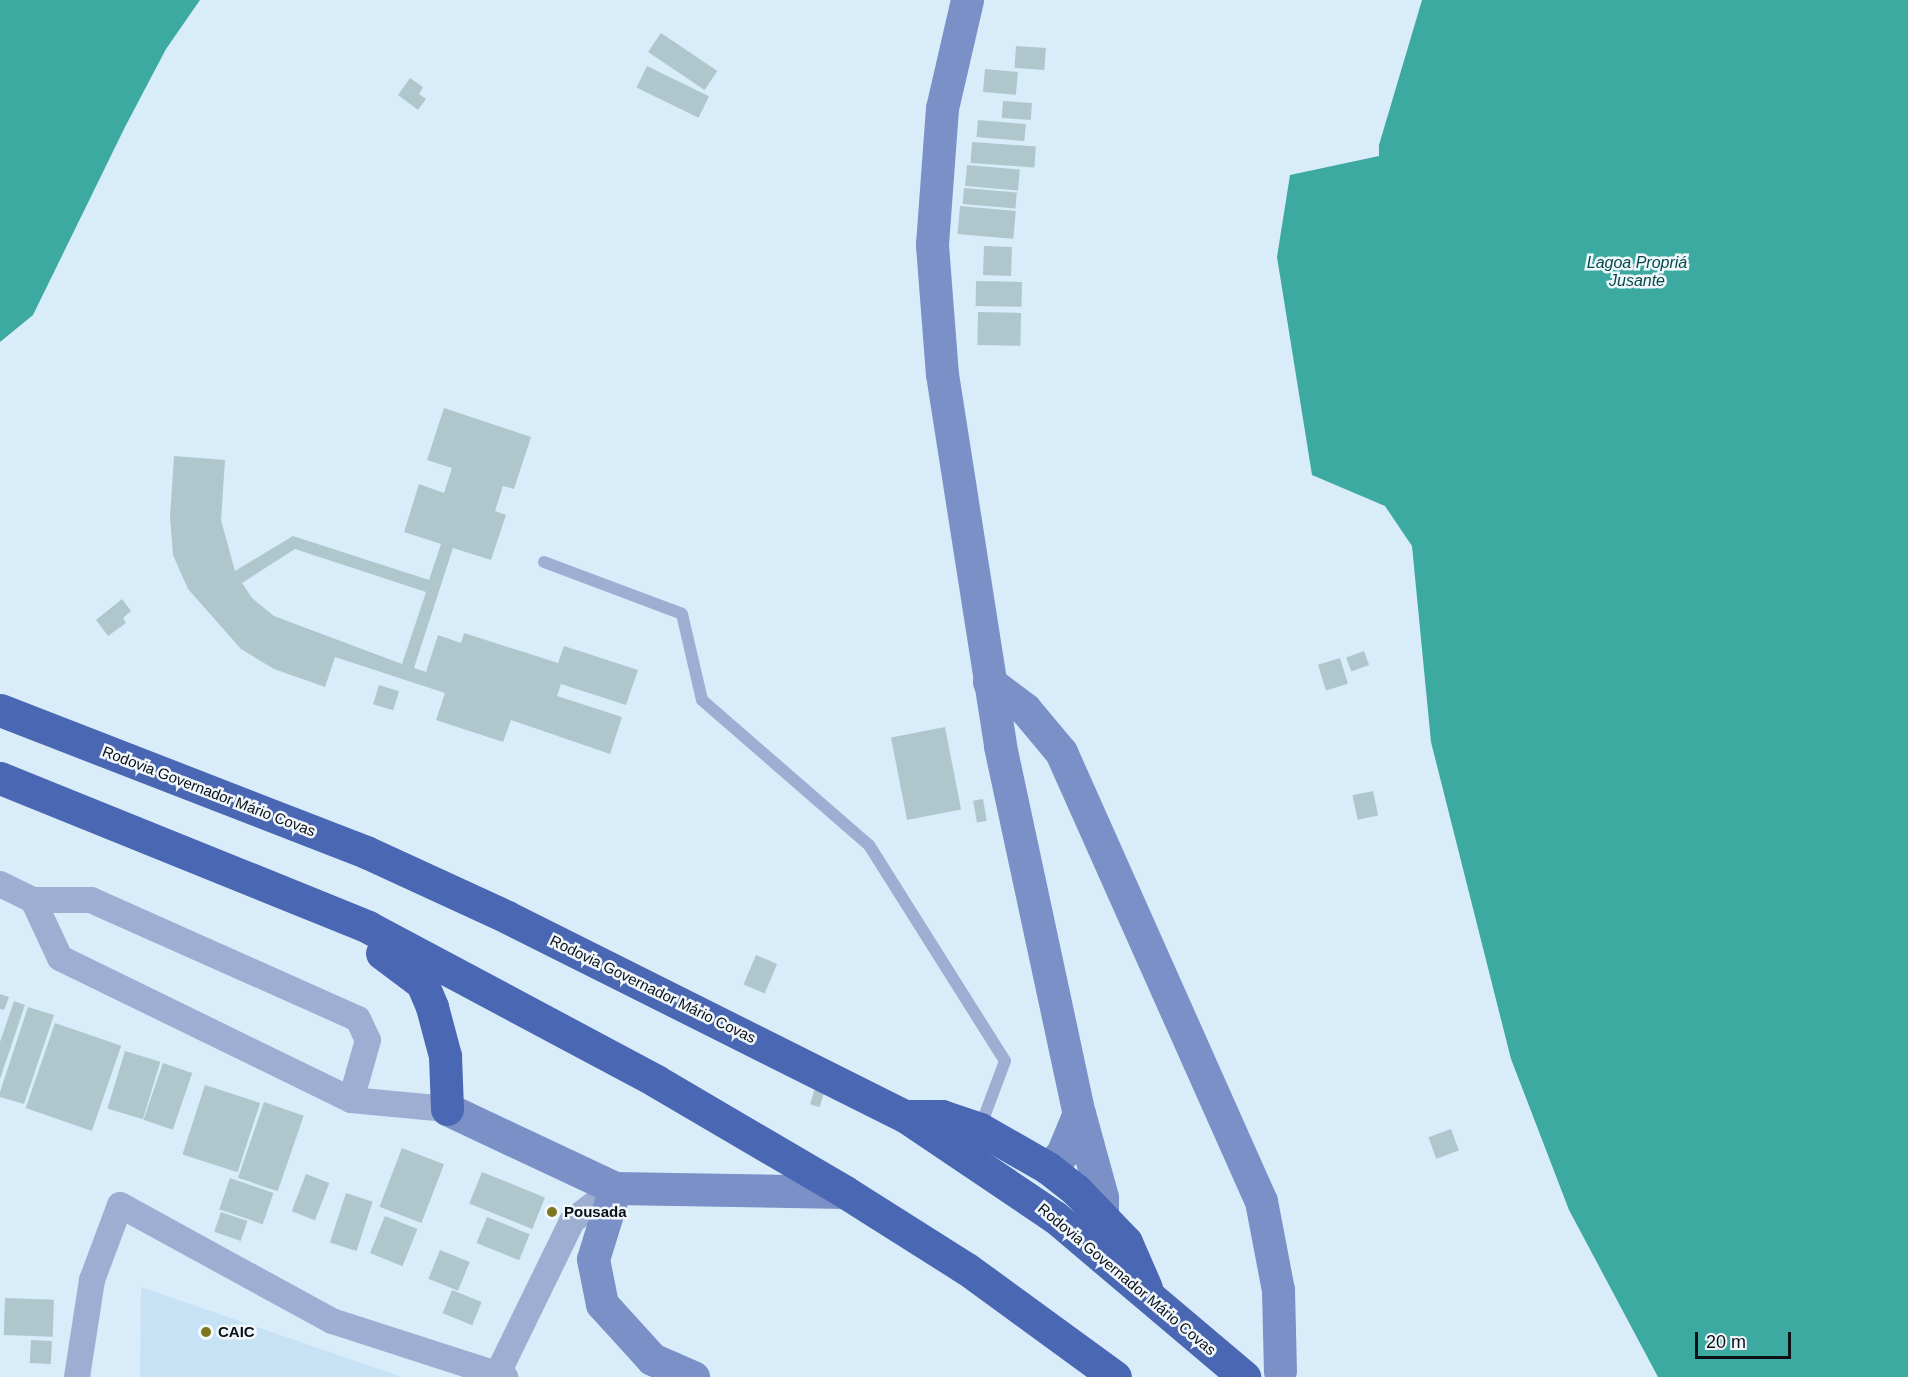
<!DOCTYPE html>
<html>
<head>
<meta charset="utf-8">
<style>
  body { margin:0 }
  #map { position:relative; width:1908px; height:1377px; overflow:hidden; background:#d9ecfa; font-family:Helvetica,sans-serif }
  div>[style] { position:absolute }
  .built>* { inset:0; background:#c8e2f5 }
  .water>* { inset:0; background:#3caaa0 }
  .building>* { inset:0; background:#aec7cc; transform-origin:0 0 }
  .lane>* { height:12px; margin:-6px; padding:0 6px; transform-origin:6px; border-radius:6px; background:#9eaed3 }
  .street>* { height:26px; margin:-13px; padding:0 13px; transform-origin:13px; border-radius:13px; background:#9eaed3 }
  .secondary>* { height:33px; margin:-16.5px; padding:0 16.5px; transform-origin:16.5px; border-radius:16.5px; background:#7a90c6 }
  .highway>* { height:33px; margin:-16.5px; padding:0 16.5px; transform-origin:16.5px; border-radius:16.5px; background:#4a67b3 }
  .dots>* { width:16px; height:16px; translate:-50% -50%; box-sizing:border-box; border:3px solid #f0f7fd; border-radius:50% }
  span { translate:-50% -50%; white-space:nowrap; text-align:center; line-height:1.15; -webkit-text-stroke:5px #f0f7fd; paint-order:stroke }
  .street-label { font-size:15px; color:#0a1015 }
  .poi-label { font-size:15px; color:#0a1015; font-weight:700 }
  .left { translate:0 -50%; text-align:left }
  .water-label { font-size:16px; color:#074a44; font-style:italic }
  .scale { position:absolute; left:1695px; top:1332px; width:96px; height:27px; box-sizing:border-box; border:3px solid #0a1015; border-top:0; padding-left:8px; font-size:18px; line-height:21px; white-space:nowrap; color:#0a1015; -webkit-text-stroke:4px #f0f7fd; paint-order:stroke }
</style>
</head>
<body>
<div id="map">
  <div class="built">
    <i style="clip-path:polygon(141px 1287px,402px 1377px,140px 1377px)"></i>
  </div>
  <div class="water">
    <i style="clip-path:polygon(0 0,200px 0,166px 49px,125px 127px,33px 315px,0 342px)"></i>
    <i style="clip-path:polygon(1422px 0,1908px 0,1908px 1377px,1658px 1377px,1569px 1210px,1511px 1059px,1431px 742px,1412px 546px,1385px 506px,1312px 475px,1277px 257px,1290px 175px,1379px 156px,1379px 145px)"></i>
  </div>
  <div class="building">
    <i style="left:661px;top:33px;width:68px;height:23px;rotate:34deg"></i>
    <i style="left:1016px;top:46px;width:30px;height:22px;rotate:4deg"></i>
    <i style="left:647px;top:66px;width:69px;height:24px;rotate:26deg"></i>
    <i style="left:985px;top:69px;width:33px;height:23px;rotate:5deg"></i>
    <i style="clip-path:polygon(410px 78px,423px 87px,419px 94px,426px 99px,418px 110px,398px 95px)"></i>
    <i style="left:1003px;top:101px;width:29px;height:17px;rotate:4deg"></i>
    <i style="left:978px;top:120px;width:48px;height:17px;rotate:5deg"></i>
    <i style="left:972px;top:142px;width:64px;height:21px;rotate:4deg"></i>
    <i style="left:967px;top:165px;width:53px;height:21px;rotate:5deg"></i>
    <i style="left:964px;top:188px;width:53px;height:16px;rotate:5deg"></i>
    <i style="left:960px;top:206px;width:56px;height:28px;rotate:5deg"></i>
    <i style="left:984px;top:246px;width:28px;height:29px;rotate:2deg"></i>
    <i style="left:976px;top:281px;width:46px;height:25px;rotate:1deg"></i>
    <i style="left:978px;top:312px;width:43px;height:33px;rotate:1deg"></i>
    <i style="clip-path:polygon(evenodd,444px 408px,531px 437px,514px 489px,503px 486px,495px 511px,506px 515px,491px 560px,453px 548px,414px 668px,426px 672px,438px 635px,461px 643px,464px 633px,558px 663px,564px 646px,638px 670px,626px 705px,561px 684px,557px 696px,622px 717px,610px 754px,511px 720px,503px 742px,436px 720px,445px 693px,335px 657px,325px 687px,274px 669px,241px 649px,188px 589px,173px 555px,170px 517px,174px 456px,225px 460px,221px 520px,235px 571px,293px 536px,429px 580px,441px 544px,404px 532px,419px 484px,444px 493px,452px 468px,427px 460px,444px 408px,295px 549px,426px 592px,402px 664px,274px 616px,252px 598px,242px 583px,295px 549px)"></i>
    <i style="clip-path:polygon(122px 599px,131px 611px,123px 618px,126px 623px,108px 636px,96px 620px)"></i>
    <i style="left:1364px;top:651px;width:15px;height:19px;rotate:70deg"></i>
    <i style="left:1340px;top:658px;width:27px;height:23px;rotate:73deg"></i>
    <i style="left:379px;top:685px;width:21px;height:20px;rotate:17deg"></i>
    <i style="left:945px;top:727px;width:84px;height:55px;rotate:79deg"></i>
    <i style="left:1373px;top:791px;width:25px;height:21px;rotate:78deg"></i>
    <i style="left:983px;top:799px;width:22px;height:10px;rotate:80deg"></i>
    <i style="left:756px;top:955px;width:23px;height:32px;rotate:23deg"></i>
    <i style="clip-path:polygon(0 994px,9px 997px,4px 1010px,0 1009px)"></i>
    <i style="clip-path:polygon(14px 1001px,25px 1005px,0 1079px,0 1042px)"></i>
    <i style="clip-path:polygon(28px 1007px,54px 1015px,24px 1104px,0 1097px,0 1092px)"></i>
    <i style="left:55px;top:1023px;width:70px;height:90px;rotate:19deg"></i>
    <i style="left:125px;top:1051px;width:37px;height:60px;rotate:17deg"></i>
    <i style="left:163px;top:1063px;width:31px;height:60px;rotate:19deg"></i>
    <i style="left:205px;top:1085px;width:58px;height:73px;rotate:18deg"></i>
    <i style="left:815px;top:1088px;width:10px;height:17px;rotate:17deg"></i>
    <i style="left:264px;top:1102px;width:42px;height:80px;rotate:19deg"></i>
    <i style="left:1451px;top:1129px;width:23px;height:24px;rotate:70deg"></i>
    <i style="left:402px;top:1148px;width:45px;height:63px;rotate:21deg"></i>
    <i style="left:482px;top:1172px;width:68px;height:34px;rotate:22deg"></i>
    <i style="left:306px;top:1174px;width:25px;height:40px;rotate:21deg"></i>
    <i style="left:230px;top:1178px;width:46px;height:33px;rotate:19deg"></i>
    <i style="left:346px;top:1193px;width:28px;height:52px;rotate:18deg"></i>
    <i style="left:221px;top:1212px;width:28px;height:21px;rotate:19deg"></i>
    <i style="left:385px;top:1216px;width:35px;height:40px;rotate:22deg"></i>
    <i style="left:487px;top:1217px;width:46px;height:28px;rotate:22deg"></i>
    <i style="left:440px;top:1250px;width:32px;height:31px;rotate:22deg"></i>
    <i style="left:452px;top:1290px;width:32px;height:25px;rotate:22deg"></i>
    <i style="left:5px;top:1298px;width:49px;height:37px;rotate:2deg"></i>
    <i style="left:31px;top:1340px;width:21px;height:23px;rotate:3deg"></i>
  </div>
  <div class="lane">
    <i style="left:544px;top:562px;width:147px;rotate:20.6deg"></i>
    <i style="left:682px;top:614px;width:88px;rotate:76.9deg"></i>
    <i style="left:702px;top:700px;width:221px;rotate:41deg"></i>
    <i style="left:869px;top:845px;width:255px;rotate:57.8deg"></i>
    <i style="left:1005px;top:1061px;width:72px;rotate:110.5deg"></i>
  </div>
  <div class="street">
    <i style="left:0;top:884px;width:37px;rotate:26deg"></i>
    <i style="left:33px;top:900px;width:64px;rotate:65deg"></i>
    <i style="left:60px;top:958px;width:324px;rotate:26deg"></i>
    <i style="left:351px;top:1100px;width:96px;rotate:5.4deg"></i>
    <i style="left:33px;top:900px;width:58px"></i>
    <i style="left:91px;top:900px;width:292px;rotate:24deg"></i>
    <i style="left:358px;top:1019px;width:23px;rotate:65deg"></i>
    <i style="left:368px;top:1040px;width:62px;rotate:105.8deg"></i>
    <i style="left:498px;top:1373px;width:169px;rotate:-64deg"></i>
    <i style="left:572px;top:1221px;width:54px;rotate:-37.5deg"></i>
    <i style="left:77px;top:1377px;width:98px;rotate:-81.2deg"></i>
    <i style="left:92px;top:1280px;width:80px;rotate:-69.5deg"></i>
    <i style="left:120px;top:1205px;width:242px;rotate:28.7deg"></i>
    <i style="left:332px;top:1321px;width:182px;rotate:17.9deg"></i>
  </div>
  <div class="secondary">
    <i style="left:967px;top:0;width:111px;rotate:103deg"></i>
    <i style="left:942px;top:108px;width:137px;rotate:94.2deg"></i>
    <i style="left:932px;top:245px;width:129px;rotate:85.6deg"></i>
    <i style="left:942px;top:374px;width:376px;rotate:81.1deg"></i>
    <i style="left:1000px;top:746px;width:375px;rotate:77.9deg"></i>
    <i style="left:1079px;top:1113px;width:87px;rotate:74.7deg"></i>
    <i style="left:1102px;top:1197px;width:18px;rotate:90deg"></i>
    <i style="left:989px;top:682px;width:45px;rotate:36.9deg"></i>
    <i style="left:1025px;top:709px;width:56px;rotate:50.1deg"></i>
    <i style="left:1061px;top:752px;width:492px;rotate:66deg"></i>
    <i style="left:1261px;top:1201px;width:91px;rotate:79.2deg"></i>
    <i style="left:1278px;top:1290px;width:81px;rotate:88.6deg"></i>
    <i style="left:447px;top:1109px;width:186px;rotate:25.2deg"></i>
    <i style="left:615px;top:1188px;width:230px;rotate:1deg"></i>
    <i style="left:1048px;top:1168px;width:20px;rotate:-45deg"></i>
    <i style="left:1062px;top:1154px;width:44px;rotate:-67.5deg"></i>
    <i style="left:615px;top:1188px;width:74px;rotate:107.2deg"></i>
    <i style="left:593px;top:1259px;width:46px;rotate:78.7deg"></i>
    <i style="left:602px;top:1304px;width:74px;rotate:47.7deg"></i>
    <i style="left:652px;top:1359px;width:45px;rotate:23.7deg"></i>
  </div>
  <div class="highway">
    <i style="left:0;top:710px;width:393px;rotate:21.2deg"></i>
    <i style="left:366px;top:852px;width:155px;rotate:24.7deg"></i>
    <i style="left:507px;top:917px;width:445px;rotate:26.6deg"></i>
    <i style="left:905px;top:1116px;width:181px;rotate:34deg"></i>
    <i style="left:1055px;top:1217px;width:248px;rotate:40.2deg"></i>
    <i style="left:0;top:778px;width:397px;rotate:22deg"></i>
    <i style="left:368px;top:927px;width:327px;rotate:28.1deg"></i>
    <i style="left:656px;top:1081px;width:219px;rotate:30.4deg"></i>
    <i style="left:845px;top:1192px;width:144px;rotate:32.3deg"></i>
    <i style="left:967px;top:1269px;width:183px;rotate:36.1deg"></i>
    <i style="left:382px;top:953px;width:50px;rotate:36.9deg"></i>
    <i style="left:422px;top:983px;width:26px;rotate:67deg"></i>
    <i style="left:432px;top:1007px;width:51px;rotate:75.1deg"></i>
    <i style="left:445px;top:1056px;width:53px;rotate:87.8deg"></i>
    <i style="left:907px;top:1116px;width:35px"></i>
    <i style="left:942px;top:1116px;width:40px;rotate:18.9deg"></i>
    <i style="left:980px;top:1129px;width:78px;rotate:29.8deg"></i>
    <i style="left:1048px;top:1168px;width:36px;rotate:38deg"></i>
    <i style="left:1076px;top:1190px;width:72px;rotate:46.1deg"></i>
    <i style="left:1126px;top:1242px;width:50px;rotate:66.5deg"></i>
  </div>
  <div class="dots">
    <i style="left:552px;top:1212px;background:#7d781e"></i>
    <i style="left:206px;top:1332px;background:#7d781e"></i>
  </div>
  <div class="street-label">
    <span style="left:209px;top:791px;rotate:21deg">Rodovia Governador Mário Covas</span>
    <span style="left:653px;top:989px;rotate:26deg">Rodovia Governador Mário Covas</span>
    <span style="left:1127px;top:1279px;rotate:40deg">Rodovia Governador Mário Covas</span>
  </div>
  <div class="poi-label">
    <span class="left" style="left:564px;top:1212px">Pousada</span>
    <span class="left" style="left:218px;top:1332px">CAIC</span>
  </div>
  <div class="water-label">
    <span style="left:1637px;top:272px">Lagoa Propriá<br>Jusante</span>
  </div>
  <div class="scale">20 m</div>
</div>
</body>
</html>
